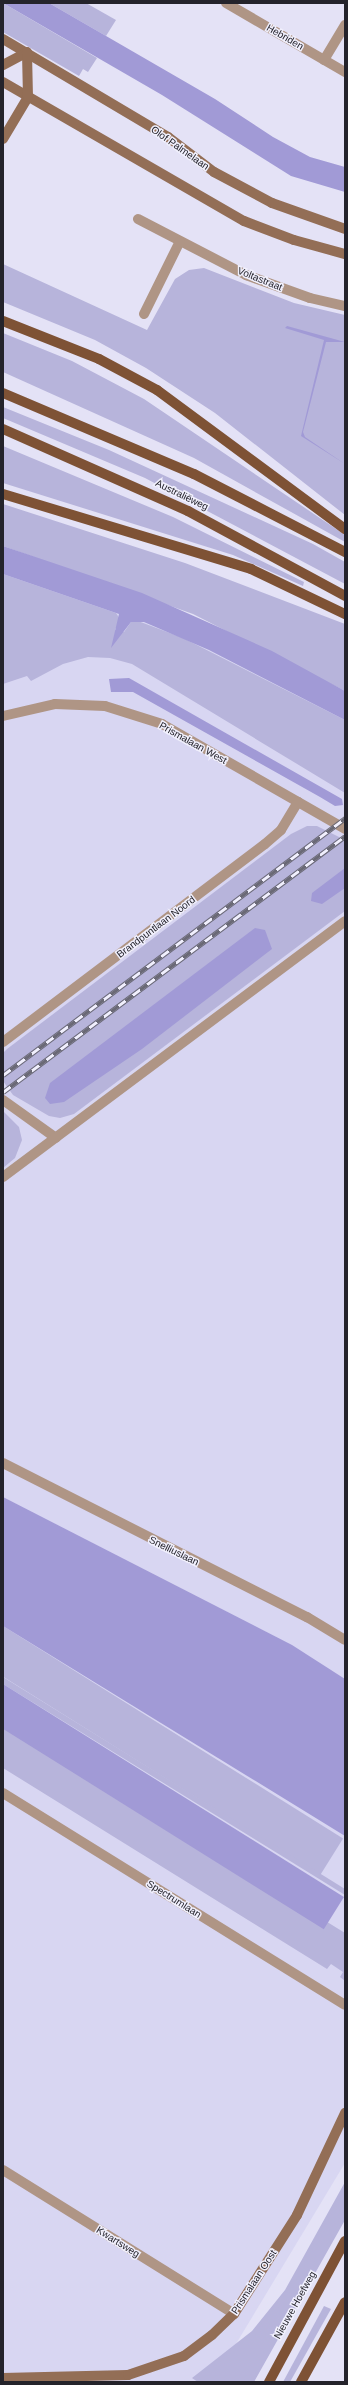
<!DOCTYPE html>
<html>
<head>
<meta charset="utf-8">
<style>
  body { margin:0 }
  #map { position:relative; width:348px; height:2385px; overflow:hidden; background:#e4e2f6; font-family:Helvetica,sans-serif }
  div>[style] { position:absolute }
  .built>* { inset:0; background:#d8d6f2 }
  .green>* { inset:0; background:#b7b4db; transform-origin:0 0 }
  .water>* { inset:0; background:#a19ad6; transform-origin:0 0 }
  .street>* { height:10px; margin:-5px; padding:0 5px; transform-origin:5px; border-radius:5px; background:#af9585 }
  .secondary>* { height:10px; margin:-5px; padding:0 5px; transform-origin:5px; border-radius:5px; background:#936e56 }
  .primary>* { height:10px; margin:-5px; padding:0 5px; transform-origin:5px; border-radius:5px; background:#7e5235 }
  .rail>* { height:4.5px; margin-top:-2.25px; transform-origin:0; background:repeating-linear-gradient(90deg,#f1f0fd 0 9px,#6a6975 0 18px); box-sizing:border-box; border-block:1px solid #6a6975 }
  span { translate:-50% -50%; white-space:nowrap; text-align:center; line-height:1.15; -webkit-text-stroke:3px #f1f0fd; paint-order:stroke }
  .street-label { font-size:10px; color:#24232b }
  .frame { position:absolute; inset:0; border:4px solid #24232b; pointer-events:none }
</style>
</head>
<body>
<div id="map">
  <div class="built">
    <i style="clip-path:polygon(3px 560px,345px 705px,345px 2163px,213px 2382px,3px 2382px)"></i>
  </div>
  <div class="green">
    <i style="clip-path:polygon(3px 3px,97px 58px,88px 72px,83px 69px,79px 76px,3px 32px)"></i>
    <i style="clip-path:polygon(49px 3px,86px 3px,116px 20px,106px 36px)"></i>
    <i style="clip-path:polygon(3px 264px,147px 330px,175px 279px,189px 270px,204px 268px,294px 303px,345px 315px,345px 515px,215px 413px,146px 368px,95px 340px,3px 302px)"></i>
    <i style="clip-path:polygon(3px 333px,72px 361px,144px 399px,345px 535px,345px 542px,194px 458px,3px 372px)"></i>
    <i style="clip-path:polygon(3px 407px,109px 450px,313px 544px,345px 562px,345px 584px,145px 478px,3px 418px)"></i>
    <i style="clip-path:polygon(3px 446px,173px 517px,304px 582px,303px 586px,233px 555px,3px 483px)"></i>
    <i style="clip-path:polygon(3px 504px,185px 563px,345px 624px,345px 691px,193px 614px,3px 546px)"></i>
    <i style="clip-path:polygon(3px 574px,116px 613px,120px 619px,115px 630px,124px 632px,131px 622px,138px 621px,183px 638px,345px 720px,345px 793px,132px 664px,110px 658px,88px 657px,63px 664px,31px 681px,27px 676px,3px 684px)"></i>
    <i style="clip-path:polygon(307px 826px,317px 826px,345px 840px,345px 911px,74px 1114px,60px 1118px,49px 1116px,13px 1095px,3px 1081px,3px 1053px,7px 1049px,291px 834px)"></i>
    <i style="clip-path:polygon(3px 1111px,19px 1127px,22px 1140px,15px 1158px,3px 1168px)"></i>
    <i style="left:3px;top:1626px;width:401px;height:43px;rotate:32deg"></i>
    <i style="clip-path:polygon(3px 1677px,345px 1889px,345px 1895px,3px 1684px)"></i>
    <i style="clip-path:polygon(3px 1722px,345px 1933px,345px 1981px,340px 1977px,343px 1972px,331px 1964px,327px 1969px,3px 1768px)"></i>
    <i style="clip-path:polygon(345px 2182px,345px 2220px,254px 2382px,198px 2382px,192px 2378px,252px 2331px,285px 2290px)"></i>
    <i style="clip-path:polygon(324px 2306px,331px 2309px,290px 2382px,283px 2382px)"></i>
  </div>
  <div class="water">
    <i style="clip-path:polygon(3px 3px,49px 3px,215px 99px,273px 137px,310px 157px,345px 167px,345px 192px,291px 176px,162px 95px)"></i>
    <i style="clip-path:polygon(287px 326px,345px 342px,326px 342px,303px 432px,305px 437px,345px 464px,301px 436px,324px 340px,285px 328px)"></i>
    <i style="clip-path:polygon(3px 546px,142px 593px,272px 651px,345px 691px,345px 720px,209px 650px,144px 622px,131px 622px,111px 648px,119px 614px,3px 574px)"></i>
    <i style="clip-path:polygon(129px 678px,342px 799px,343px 805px,335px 806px,320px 797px,133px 692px,111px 692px,109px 679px)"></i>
    <i style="clip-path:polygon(345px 868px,345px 888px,322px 904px,311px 901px,312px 893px)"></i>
    <i style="clip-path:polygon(255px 928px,265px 930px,272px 949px,142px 1049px,64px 1102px,50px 1104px,45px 1098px,50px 1083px)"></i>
    <i style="clip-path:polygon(3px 1497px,292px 1645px,345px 1679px,345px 1836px,3px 1626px)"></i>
    <i style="left:3px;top:1684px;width:402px;height:38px;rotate:32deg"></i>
  </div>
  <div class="street">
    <i style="left:226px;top:3px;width:138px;rotate:30.1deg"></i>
    <i style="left:324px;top:60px;width:41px;rotate:-59deg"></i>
    <i style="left:138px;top:219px;width:122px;rotate:27.4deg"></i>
    <i style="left:246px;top:275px;width:68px;rotate:19.8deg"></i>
    <i style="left:310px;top:298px;width:36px;rotate:13deg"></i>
    <i style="left:144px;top:314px;width:81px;rotate:-63.7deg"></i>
    <i style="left:3px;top:716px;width:53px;rotate:-13deg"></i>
    <i style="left:55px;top:704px;width:50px;rotate:2.3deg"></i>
    <i style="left:105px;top:706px;width:60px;rotate:17.5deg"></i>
    <i style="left:162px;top:724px;width:211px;rotate:29.8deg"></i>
    <i style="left:3px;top:1042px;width:328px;rotate:-37.1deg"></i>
    <i style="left:265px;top:844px;width:21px;rotate:-41deg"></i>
    <i style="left:281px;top:830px;width:33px;rotate:-59deg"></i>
    <i style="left:3px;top:1100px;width:65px;rotate:35.6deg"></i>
    <i style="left:3px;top:1177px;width:427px;rotate:-36.8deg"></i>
    <i style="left:3px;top:1463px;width:341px;rotate:26.9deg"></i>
    <i style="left:307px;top:1617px;width:44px;rotate:31.2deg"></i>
    <i style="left:3px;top:1793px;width:402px;rotate:31.8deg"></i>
    <i style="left:3px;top:2170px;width:272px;rotate:31.9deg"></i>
  </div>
  <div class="secondary">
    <i style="left:3px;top:39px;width:192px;rotate:30.7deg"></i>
    <i style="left:168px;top:137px;width:58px;rotate:37.3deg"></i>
    <i style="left:214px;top:172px;width:66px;rotate:28.1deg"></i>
    <i style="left:272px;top:203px;width:77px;rotate:19.6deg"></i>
    <i style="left:3px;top:65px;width:27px;rotate:-28deg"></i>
    <i style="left:3px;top:82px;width:278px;rotate:30deg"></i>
    <i style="left:244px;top:221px;width:53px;rotate:20.8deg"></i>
    <i style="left:294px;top:240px;width:53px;rotate:15.4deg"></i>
    <i style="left:3px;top:139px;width:49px;rotate:-59.2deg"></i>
    <i style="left:28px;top:97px;width:45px;rotate:-91.3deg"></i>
    <i style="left:3px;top:2378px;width:125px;rotate:-1.4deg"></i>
    <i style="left:128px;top:2375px;width:59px;rotate:-18.7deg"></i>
    <i style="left:184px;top:2356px;width:35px;rotate:-37deg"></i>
    <i style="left:212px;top:2335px;width:30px;rotate:-44deg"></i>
    <i style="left:234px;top:2314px;width:117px;rotate:-57.5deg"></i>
    <i style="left:297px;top:2215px;width:113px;rotate:-64.8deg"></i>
  </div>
  <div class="primary">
    <i style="left:3px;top:321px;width:103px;rotate:21.6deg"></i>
    <i style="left:99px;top:359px;width:66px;rotate:28.1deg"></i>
    <i style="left:157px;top:390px;width:234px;rotate:36.5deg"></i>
    <i style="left:3px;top:393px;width:207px;rotate:23deg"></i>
    <i style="left:194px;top:474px;width:170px;rotate:27.3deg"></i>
    <i style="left:3px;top:429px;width:202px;rotate:23.9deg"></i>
    <i style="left:188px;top:511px;width:179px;rotate:28.4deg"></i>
    <i style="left:3px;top:494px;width:259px;rotate:16.8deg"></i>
    <i style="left:251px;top:569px;width:104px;rotate:25.6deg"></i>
    <i style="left:269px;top:2382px;width:160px;rotate:-61.7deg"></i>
    <i style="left:301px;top:2382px;width:91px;rotate:-61.2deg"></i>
  </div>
  <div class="rail">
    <i style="left:3px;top:1075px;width:428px;rotate:-36.9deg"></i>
    <i style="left:3px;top:1092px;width:427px;rotate:-36.8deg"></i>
  </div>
  <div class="street-label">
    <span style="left:285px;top:37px;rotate:30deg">Hebriden</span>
    <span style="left:180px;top:148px;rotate:35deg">Olof Palmelaan</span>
    <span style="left:260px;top:279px;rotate:22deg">Voltastraat</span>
    <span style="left:182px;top:495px;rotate:26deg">Australiëweg</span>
    <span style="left:193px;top:743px;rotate:29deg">Prismalaan West</span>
    <span style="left:156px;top:927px;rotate:-37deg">Brandpuntlaan Noord</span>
    <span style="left:174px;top:1551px;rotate:26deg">Snelliuslaan</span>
    <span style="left:174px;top:1899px;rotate:32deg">Spectrumlaan</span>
    <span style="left:118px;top:2242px;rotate:32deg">Kwartsweg</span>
    <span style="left:254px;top:2282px;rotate:-57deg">Prismalaan Oost</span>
    <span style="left:295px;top:2305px;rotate:-61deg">Nieuwe Hoefweg</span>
  </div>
  <div class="frame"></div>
</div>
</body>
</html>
